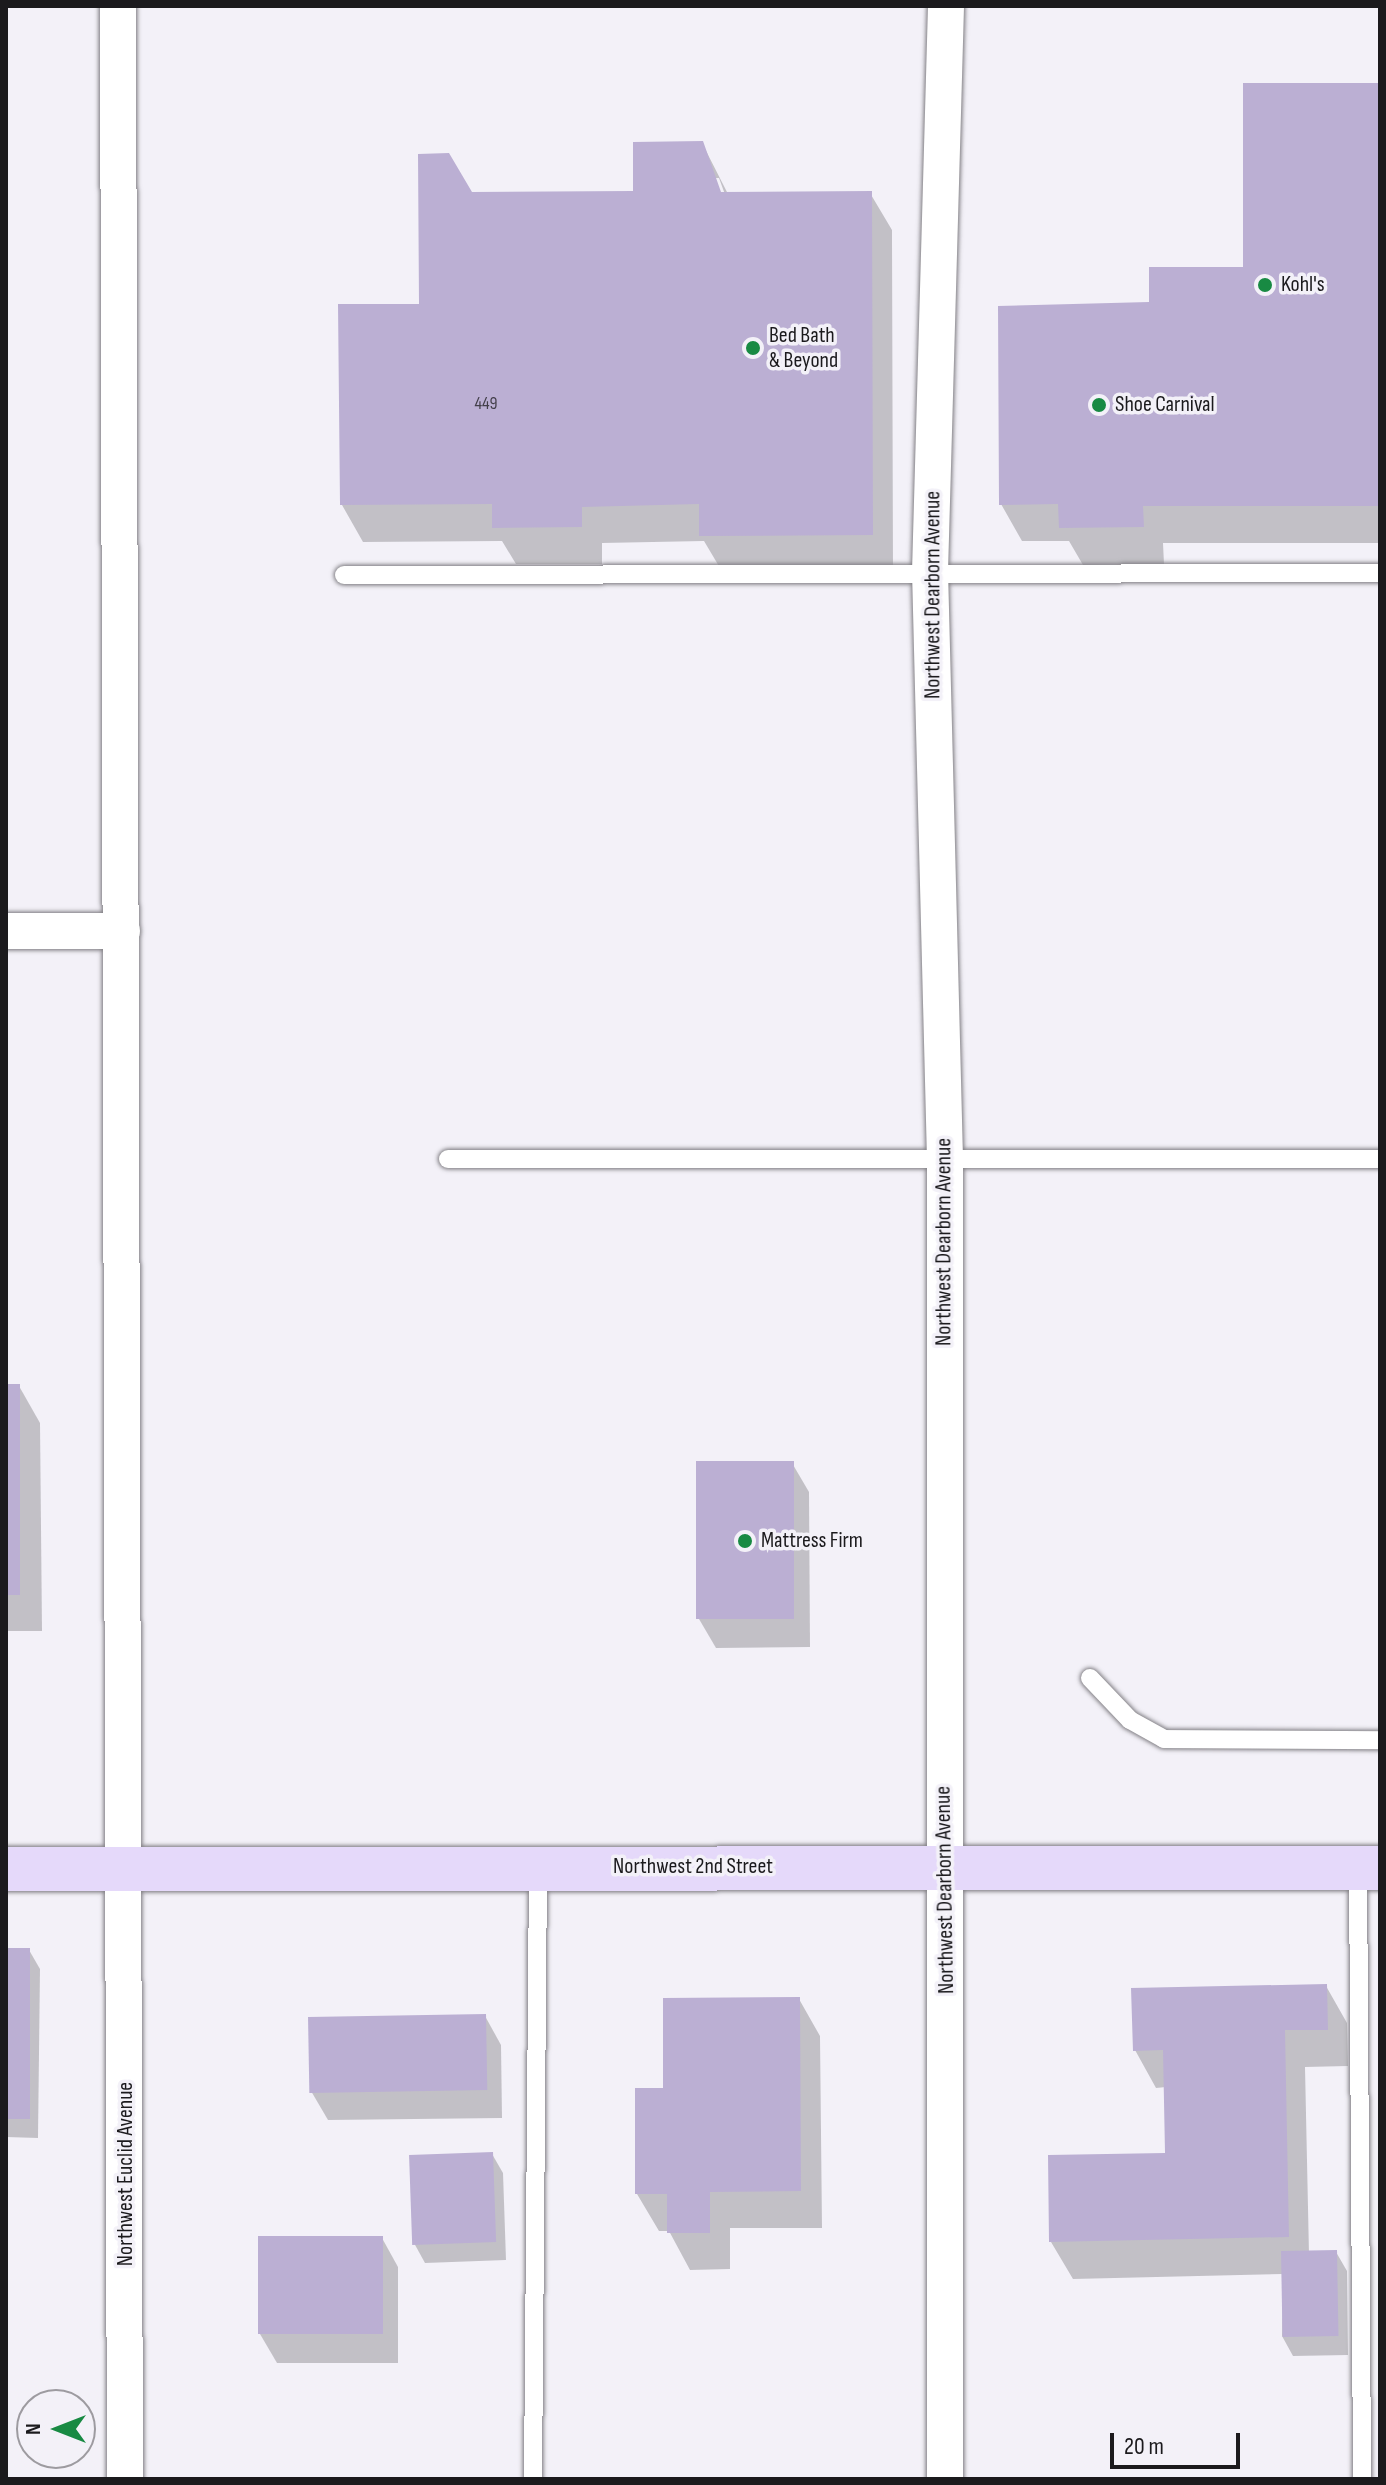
<!DOCTYPE html>
<html>
<head>
<meta charset="utf-8">
<style>
  body { margin:0 }
  #map { position:relative; width:1386px; height:2485px; overflow:hidden; background:#f3f1f8; font-family:"Sofia Sans Condensed",sans-serif }
  div>[style] { position:absolute }
  .shadow>* { inset:0; background:#0003 }
  .building>* { inset:0; background:#bbafd3; transform-origin:0 0 }
  .roads { filter:drop-shadow(0 0 2px #838186) drop-shadow(0 0 2px #838186) }
  .lane>* { height:18px; margin:-9px; padding:0 9px; transform-origin:9px; border-radius:9px; background:#fff }
  .street>* { height:36px; margin:-18px; padding:0 18px; transform-origin:18px; border-radius:18px; background:#fff }
  .primary>* { height:44px; margin:-22px; padding:0 22px; transform-origin:22px; border-radius:22px; background:#e5d9fa }
  .dots>* { width:22px; height:22px; translate:-50% -50%; box-sizing:border-box; border:4px solid #f3f1f8; border-radius:50% }
  span { translate:-50% -50%; white-space:nowrap; text-align:center; line-height:1.15; -webkit-text-stroke:7px #f3f1f8; paint-order:stroke }
  .number-label { font-size:18px; color:#433f4a }
  .number-label span { -webkit-text-stroke-width:0 }
  .poi-label { font-size:22px; color:#1b1a1d }
  .left { translate:0 -50%; text-align:left }
  .street-label { font-size:22px; color:#1b1a1d }
  .frame { position:absolute; inset:0; border:8px solid #1b1a1d; pointer-events:none }
  .north { position:absolute; left:16px; top:2389px; width:80px; height:80px; box-sizing:border-box; background:#f3f1f8; border:2px solid #9d9ba0; border-radius:50%; rotate:270deg; font-size:22px; font-weight:700; line-height:32px; text-align:center; color:#1b1a1d }
  .north::after { content:''; display:block; margin:auto; width:28px; height:36px; background:#188a43; clip-path:polygon(50% 0,100% 100%,50% 72%,0 100%) }
  .scale { position:absolute; left:1110px; top:2433px; width:130px; height:36px; box-sizing:border-box; border:4px solid #1b1a1d; border-top:0; padding-left:10px; font-size:24px; line-height:28px; white-space:nowrap; color:#1b1a1d; -webkit-text-stroke:6px #f3f1f8; paint-order:stroke }
</style>
</head>
<body>
<div id="map">
  <div class="shadow">
    <i style="clip-path:polygon(1380px 85px,1380px 543px,1163px 543px,1164px 564px,1083px 565px,1069px 541px,1022px 541px,1001px 504px,1151px 304px,1245px 269px)"></i>
    <i style="clip-path:polygon(evenodd,702px 143px,728px 194px,870px 193px,892px 230px,893px 572px,723px 573px,704px 541px,602px 543px,602px 564px,516px 564px,502px 541px,363px 542px,342px 505px,471px 194px,635px 193px,702px 143px,714px 178px,719px 178px,727px 200px,723px 202px,714px 178px)"></i>
    <i style="clip-path:polygon(6px 1386px,19px 1386px,40px 1423px,42px 1631px,6px 1631px)"></i>
    <i style="clip-path:polygon(792px 1463px,809px 1492px,810px 1647px,716px 1648px,699px 1619px)"></i>
    <i style="clip-path:polygon(6px 1950px,29px 1950px,40px 1969px,38px 2138px,6px 2137px)"></i>
    <i style="clip-path:polygon(1326px 1986px,1347px 2023px,1348px 2066px,1305px 2067px,1309px 2254px,1336px 2252px,1347px 2271px,1348px 2355px,1293px 2356px,1282px 2336px,1283px 2274px,1073px 2279px,1051px 2242px,1167px 2155px,1166px 2087px,1156px 2088px,1135px 2050px)"></i>
    <i style="clip-path:polygon(799px 1999px,820px 2036px,822px 2228px,730px 2228px,730px 2269px,690px 2270px,669px 2231px,659px 2231px,637px 2194px,665px 2090px)"></i>
    <i style="clip-path:polygon(485px 2016px,501px 2045px,502px 2118px,328px 2120px,311px 2091px)"></i>
    <i style="clip-path:polygon(492px 2154px,503px 2173px,506px 2260px,425px 2263px,414px 2243px)"></i>
    <i style="clip-path:polygon(382px 2238px,398px 2267px,398px 2363px,277px 2363px,260px 2334px)"></i>
  </div>
  <div class="building">
    <i style="clip-path:polygon(1243px 83px,1380px 83px,1380px 506px,1143px 506px,1144px 527px,1059px 528px,1058px 504px,999px 505px,998px 306px,1149px 302px,1149px 267px,1243px 267px)"></i>
    <i style="clip-path:polygon(703px 141px,721px 192px,872px 191px,873px 535px,699px 536px,699px 504px,582px 507px,582px 527px,492px 528px,492px 504px,340px 505px,338px 304px,419px 304px,418px 154px,449px 153px,472px 192px,633px 191px,633px 142px)"></i>
    <i style="left:6px;top:1384px;width:14px;height:211px"></i>
    <i style="left:794px;top:1461px;width:158px;height:98px;rotate:90deg"></i>
    <i style="left:6px;top:1948px;width:24px;height:171px"></i>
    <i style="clip-path:polygon(1327px 1984px,1328px 2030px,1285px 2030px,1289px 2237px,1049px 2242px,1048px 2155px,1165px 2153px,1163px 2050px,1133px 2051px,1131px 1988px)"></i>
    <i style="clip-path:polygon(800px 1997px,801px 2191px,710px 2192px,710px 2233px,667px 2233px,667px 2194px,635px 2194px,635px 2088px,663px 2088px,663px 1998px)"></i>
    <i style="left:486px;top:2014px;width:76px;height:178px;rotate:89deg"></i>
    <i style="left:493px;top:2152px;width:90px;height:84px;rotate:88deg"></i>
    <i style="left:258px;top:2236px;width:125px;height:98px"></i>
    <i style="left:1337px;top:2250px;width:86px;height:56px;rotate:89deg"></i>
  </div>
  <div class="roads">
    <div class="lane">
      <i style="left:344px;top:575px;width:1036px;rotate:-0.11deg"></i>
      <i style="left:448px;top:1159px;width:932px"></i>
      <i style="left:1090px;top:1678px;width:58px;rotate:46.4deg"></i>
      <i style="left:1130px;top:1720px;width:39px;rotate:29deg"></i>
      <i style="left:1164px;top:1739px;width:216px;rotate:0.3deg"></i>
      <i style="left:1358px;top:1868px;width:611px;rotate:89.62deg"></i>
      <i style="left:533px;top:2479px;width:612px;rotate:-89.53deg"></i>
    </div>
    <div class="street">
      <i style="left:118px;top:6px;width:2473px;rotate:89.84deg"></i>
      <i style="left:6px;top:931px;width:116px"></i>
      <i style="left:945px;top:2479px;width:1320px;rotate:-90deg"></i>
      <i style="left:945px;top:1159px;width:587px;rotate:-91.46deg"></i>
      <i style="left:930px;top:572px;width:566px;rotate:-88.38deg"></i>
    </div>
    <div class="primary">
      <i style="left:6px;top:1869px;width:1374px;rotate:-0.04deg"></i>
    </div>
  </div>
  <div class="dots">
    <i style="left:1265px;top:285px;background:#188a43"></i>
    <i style="left:753px;top:348px;background:#188a43"></i>
    <i style="left:1099px;top:405px;background:#188a43"></i>
    <i style="left:745px;top:1541px;background:#188a43"></i>
  </div>
  <div class="number-label">
    <span style="left:486px;top:404px">449</span>
  </div>
  <div class="poi-label">
    <span class="left" style="left:1281px;top:285px">Kohl's</span>
    <span class="left" style="left:769px;top:348px">Bed Bath<br>&amp; Beyond</span>
    <span class="left" style="left:1115px;top:405px">Shoe Carnival</span>
    <span class="left" style="left:761px;top:1541px">Mattress Firm</span>
  </div>
  <div class="street-label">
    <span style="left:933px;top:595px;rotate:-90deg">Northwest Dearborn Avenue</span>
    <span style="left:944px;top:1242px;rotate:-90deg">Northwest Dearborn Avenue</span>
    <span style="left:693px;top:1867px">Northwest 2nd Street</span>
    <span style="left:945px;top:1890px;rotate:-91deg">Northwest Dearborn Avenue</span>
    <span style="left:126px;top:2174px;rotate:-90deg">Northwest Euclid Avenue</span>
  </div>
  <div class="frame"></div>
  <div class="north">N</div>
  <div class="scale">20 m</div>
</div>
</body>
</html>
